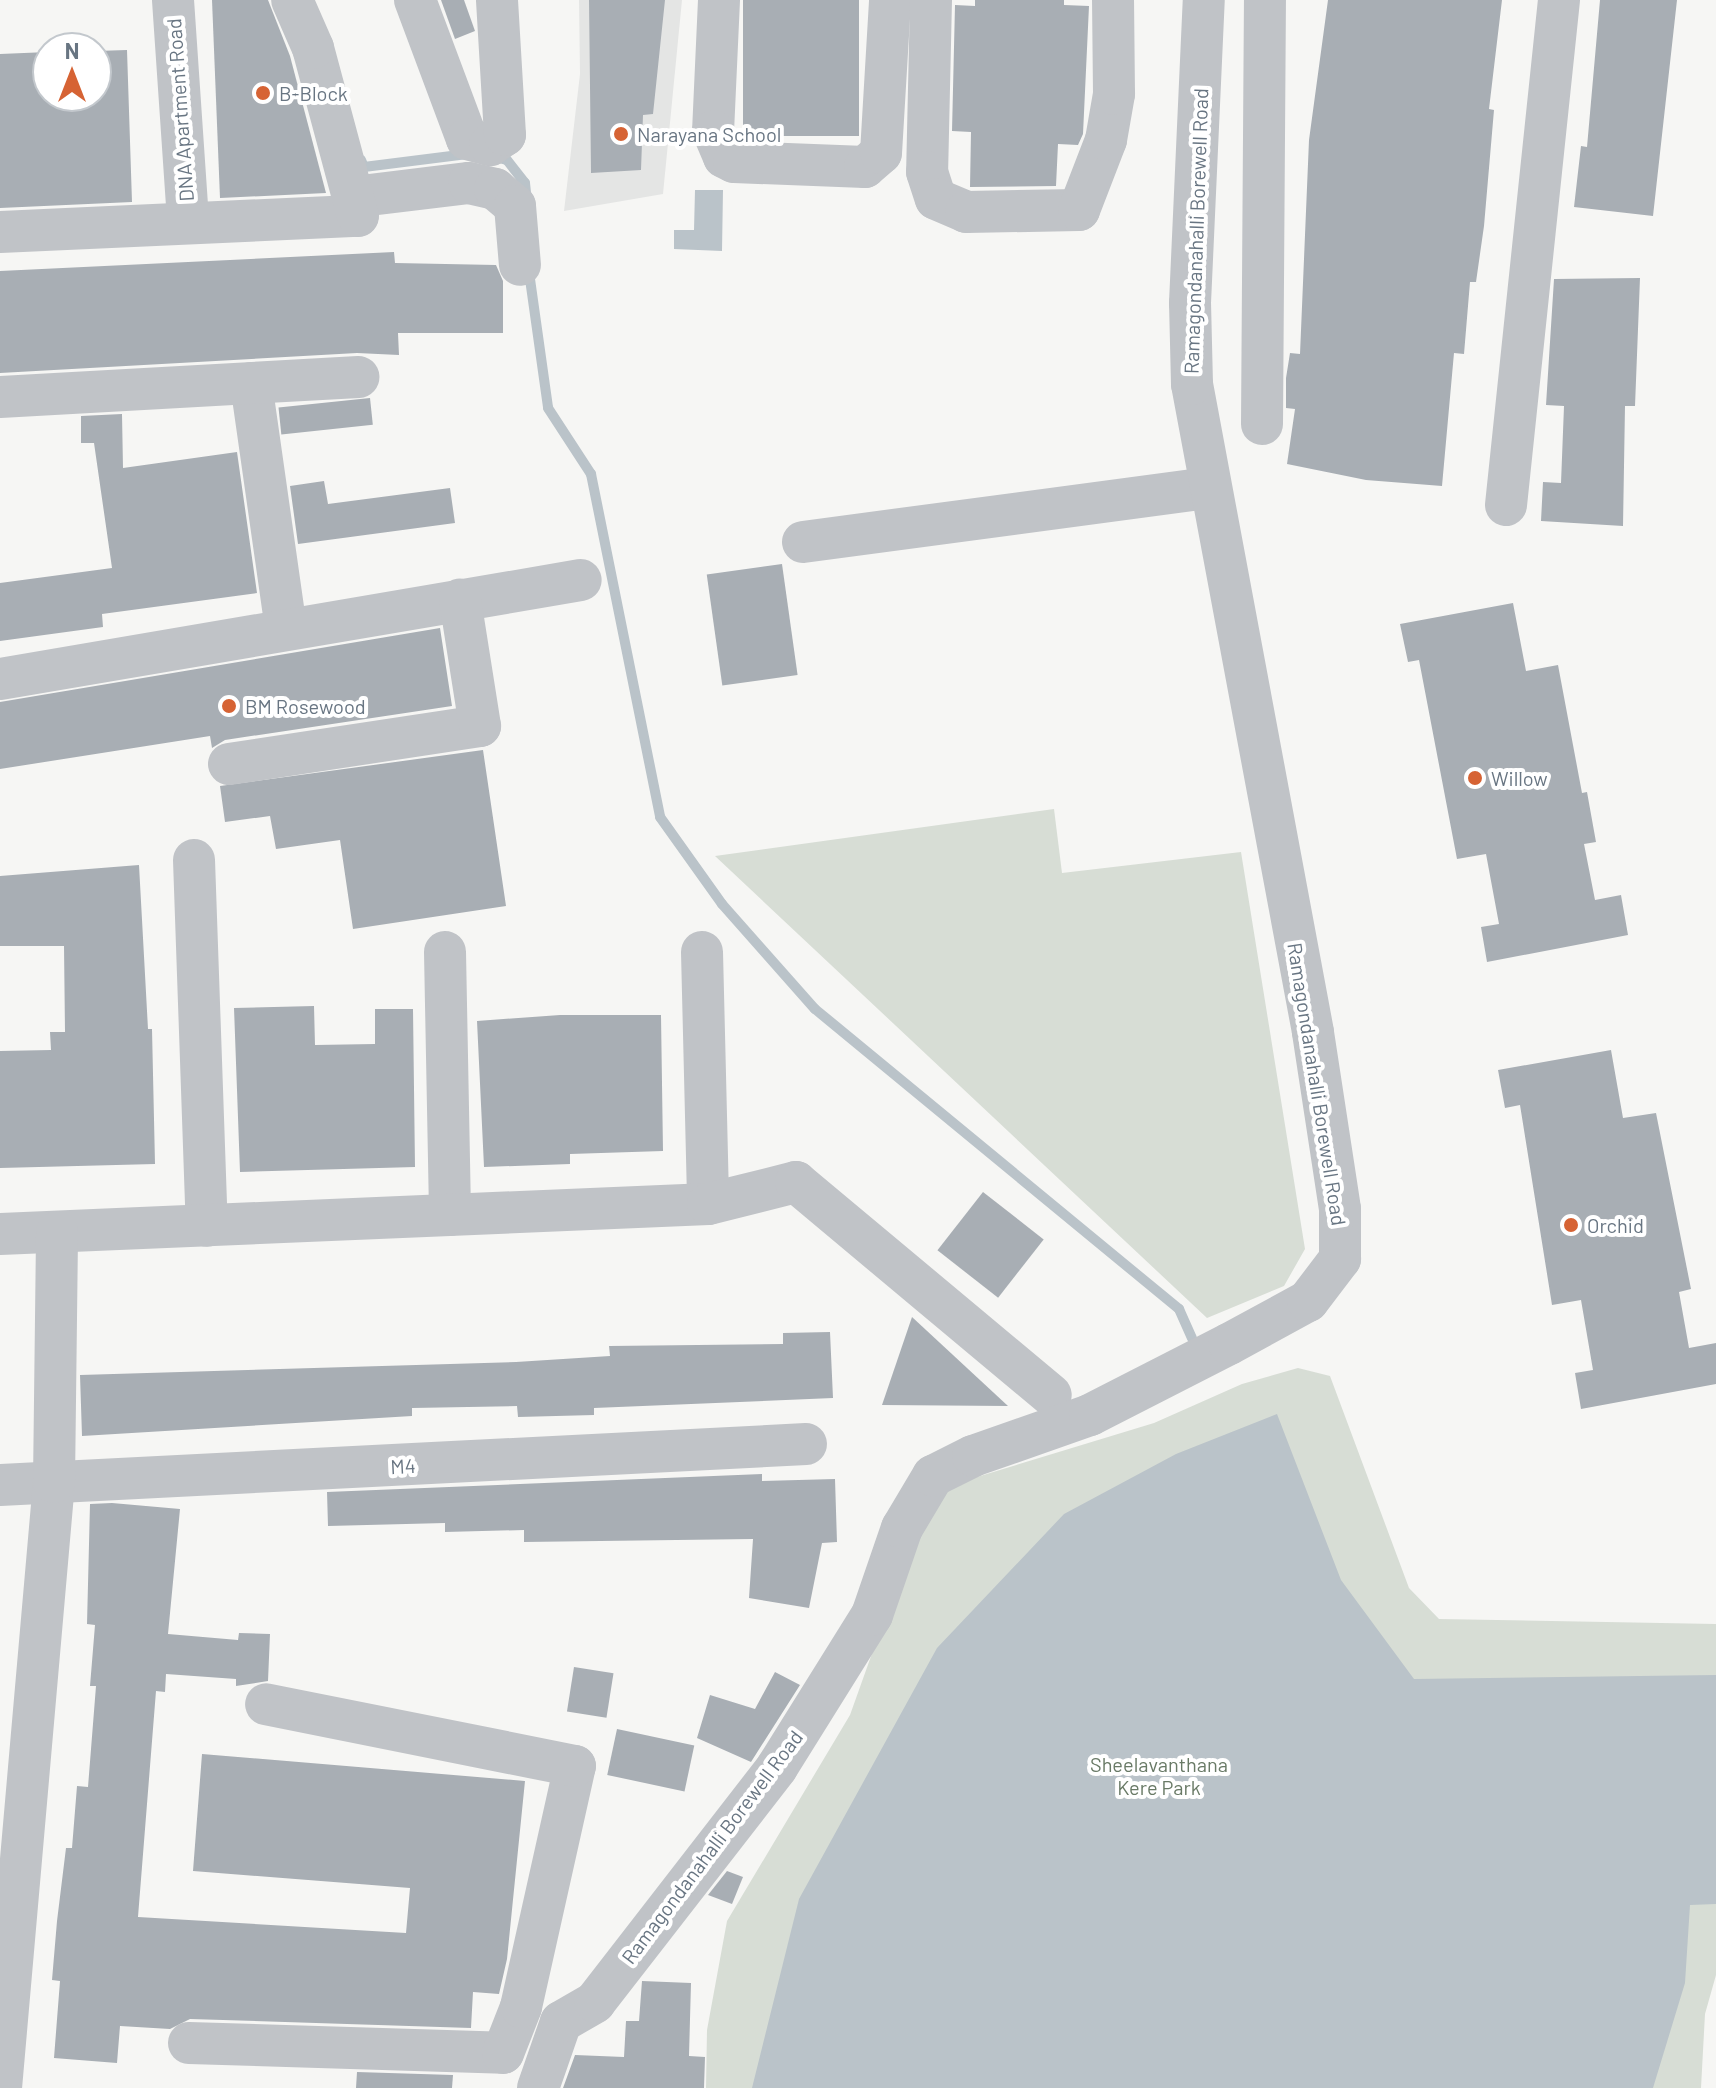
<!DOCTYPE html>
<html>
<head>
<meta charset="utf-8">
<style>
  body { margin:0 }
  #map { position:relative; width:1716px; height:2088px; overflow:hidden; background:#f6f6f4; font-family:Barlow,sans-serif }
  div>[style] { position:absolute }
  .built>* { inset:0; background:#e4e5e4 }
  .green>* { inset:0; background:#d7ddd5 }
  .water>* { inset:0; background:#bac3c9 }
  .stream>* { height:10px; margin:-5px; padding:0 5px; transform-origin:5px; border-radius:5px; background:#bac3c9 }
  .building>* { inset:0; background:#a8aeb4; transform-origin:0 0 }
  .minor>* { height:42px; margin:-21px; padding:0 21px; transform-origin:21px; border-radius:21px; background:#c0c3c7 }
  .dots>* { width:22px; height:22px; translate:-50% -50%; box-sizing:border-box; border:4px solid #fff; border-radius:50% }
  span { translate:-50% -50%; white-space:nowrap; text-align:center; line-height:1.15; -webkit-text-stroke:8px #fff; paint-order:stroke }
  .poi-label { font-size:20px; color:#687582 }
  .left { translate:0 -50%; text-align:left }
  .street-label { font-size:20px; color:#687582 }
  .park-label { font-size:20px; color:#697a66 }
  .north { position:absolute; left:32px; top:32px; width:80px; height:80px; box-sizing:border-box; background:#fff; border:2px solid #c3c8cd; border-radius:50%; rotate:0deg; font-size:22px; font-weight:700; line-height:32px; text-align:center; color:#687582 }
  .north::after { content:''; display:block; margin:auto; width:28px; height:36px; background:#d66334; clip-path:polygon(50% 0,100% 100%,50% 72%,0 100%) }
</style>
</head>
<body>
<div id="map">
  <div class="built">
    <i style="clip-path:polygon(579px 0,682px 0,663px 194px,564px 211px,580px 74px)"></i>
  </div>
  <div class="green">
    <i style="clip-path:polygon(1054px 809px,1062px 873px,1241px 852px,1305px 1249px,1284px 1286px,1207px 1318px,715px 856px)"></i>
    <i style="clip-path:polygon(1298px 1368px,1330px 1376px,1409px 1588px,1439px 1619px,1716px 1624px,1716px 1975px,1705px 2014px,1701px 2088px,706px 2088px,707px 2030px,727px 1921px,850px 1715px,919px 1522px,947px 1490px,967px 1480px,1154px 1423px,1242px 1384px)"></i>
  </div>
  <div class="water">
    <i style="clip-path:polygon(695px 190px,723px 190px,722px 251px,674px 249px,674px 230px,694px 230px)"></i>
    <i style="clip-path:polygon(1277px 1414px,1341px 1580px,1414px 1679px,1716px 1675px,1716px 1904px,1690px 1905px,1685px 1983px,1653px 2088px,752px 2088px,799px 1899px,937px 1648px,1064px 1514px,1176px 1454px)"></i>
  </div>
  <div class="stream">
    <i style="left:495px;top:157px;width:12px;rotate:14deg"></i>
    <i style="left:507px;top:160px;width:29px;rotate:52deg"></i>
    <i style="left:525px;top:183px;width:18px;rotate:84deg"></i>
    <i style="left:361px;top:160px;width:8px;rotate:67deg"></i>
    <i style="left:364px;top:167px;width:104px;rotate:-7.2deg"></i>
    <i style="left:529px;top:272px;width:137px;rotate:82deg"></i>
    <i style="left:548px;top:408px;width:79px;rotate:56.9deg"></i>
    <i style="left:591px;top:474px;width:350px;rotate:78.6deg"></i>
    <i style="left:660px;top:817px;width:107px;rotate:54.5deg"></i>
    <i style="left:722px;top:904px;width:140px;rotate:48.5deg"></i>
    <i style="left:815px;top:1009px;width:472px;rotate:39.5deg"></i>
    <i style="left:1179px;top:1309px;width:32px;rotate:66deg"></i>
  </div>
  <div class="building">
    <i style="clip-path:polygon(212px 0,268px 0,290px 56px,326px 193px,220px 198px)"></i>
    <i style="clip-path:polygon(441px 0,464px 0,475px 31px,455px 39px)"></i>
    <i style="clip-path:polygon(589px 0,665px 0,653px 114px,643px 115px,641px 170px,591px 173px)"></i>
    <i style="left:743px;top:0;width:116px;height:136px"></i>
    <i style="clip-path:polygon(975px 0,1064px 0,1064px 5px,1089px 6px,1083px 134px,1078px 145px,1058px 144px,1056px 186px,970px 187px,971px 132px,952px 131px,955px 5px,975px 6px)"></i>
    <i style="clip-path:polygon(1328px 0,1502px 0,1489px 109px,1494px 110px,1484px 226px,1476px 282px,1470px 282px,1464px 354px,1454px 353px,1442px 486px,1366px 480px,1287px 464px,1295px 409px,1286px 408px,1286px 378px,1290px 353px,1300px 354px,1309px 140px)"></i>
    <i style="clip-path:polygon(1600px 0,1677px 0,1653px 216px,1574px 207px,1581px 146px,1587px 147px)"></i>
    <i style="clip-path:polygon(127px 50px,132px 202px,0 208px,0 54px,48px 52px,48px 96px,96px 96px,96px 51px)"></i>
    <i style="clip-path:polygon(394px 252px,395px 263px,496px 265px,503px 281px,503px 333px,398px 333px,399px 355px,357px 353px,0 373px,0 271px)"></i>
    <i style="clip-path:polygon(1640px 278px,1635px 406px,1625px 406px,1623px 526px,1541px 521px,1543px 482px,1561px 483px,1564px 406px,1546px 405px,1554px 279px)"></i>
    <i style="left:370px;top:398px;width:27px;height:92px;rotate:84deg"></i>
    <i style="clip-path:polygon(122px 414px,123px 468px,237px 452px,257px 593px,102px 614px,103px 627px,0 641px,0 583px,112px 568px,94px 443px,81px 443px,81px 416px)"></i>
    <i style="clip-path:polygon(324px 481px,328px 504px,450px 488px,455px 523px,298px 544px,290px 486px)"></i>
    <i style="left:782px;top:564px;width:112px;height:76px;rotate:82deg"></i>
    <i style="clip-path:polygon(1513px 603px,1526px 671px,1558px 665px,1582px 793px,1587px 792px,1596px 842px,1584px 844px,1595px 900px,1621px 895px,1628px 935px,1487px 962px,1481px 927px,1499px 924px,1486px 854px,1457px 859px,1419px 660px,1408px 662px,1400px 624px)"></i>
    <i style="clip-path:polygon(440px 628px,452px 706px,225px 740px,212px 748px,210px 736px,0 769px,0 702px)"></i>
    <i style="clip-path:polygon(483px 750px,506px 906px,353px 929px,340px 840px,276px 849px,270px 816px,225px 822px,220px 786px)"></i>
    <i style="clip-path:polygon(139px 865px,148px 1029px,152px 1029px,155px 1164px,0 1168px,0 1051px,51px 1050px,50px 1032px,65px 1032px,64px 946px,0 946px,0 876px)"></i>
    <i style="clip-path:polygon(314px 1006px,315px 1045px,375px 1044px,375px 1009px,413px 1009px,415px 1167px,240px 1172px,234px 1008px)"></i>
    <i style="clip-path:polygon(560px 1015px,661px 1015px,663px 1151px,570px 1154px,570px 1164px,484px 1167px,477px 1021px)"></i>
    <i style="clip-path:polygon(1611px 1050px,1623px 1118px,1656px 1113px,1691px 1289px,1679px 1292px,1689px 1348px,1716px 1343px,1716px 1384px,1581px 1409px,1575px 1373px,1593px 1370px,1581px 1300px,1552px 1305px,1520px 1105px,1505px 1108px,1498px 1070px)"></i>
    <i style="left:983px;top:1192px;width:77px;height:74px;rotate:38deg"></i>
    <i style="clip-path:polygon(912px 1317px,1008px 1406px,882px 1405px)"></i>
    <i style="clip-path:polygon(830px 1332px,833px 1398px,594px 1408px,594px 1415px,518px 1417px,517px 1406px,412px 1408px,412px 1416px,82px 1436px,80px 1375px,516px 1362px,610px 1356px,609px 1346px,783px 1344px,783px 1333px)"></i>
    <i style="clip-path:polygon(762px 1474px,762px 1481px,835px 1479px,837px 1542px,822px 1543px,809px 1608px,749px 1598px,753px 1539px,524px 1542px,524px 1530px,445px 1532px,445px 1523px,328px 1526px,327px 1492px)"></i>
    <i style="clip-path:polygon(112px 1503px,180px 1509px,168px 1634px,238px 1640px,239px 1633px,270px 1634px,268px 1681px,236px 1686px,236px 1679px,166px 1674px,165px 1692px,156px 1691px,138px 1917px,406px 1933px,410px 1888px,193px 1871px,202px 1754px,525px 1781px,507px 1959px,499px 1994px,473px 1992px,471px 2028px,190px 2019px,170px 2029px,120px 2026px,117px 2063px,54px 2058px,60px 1981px,52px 1980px,57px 1921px,66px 1848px,72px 1848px,77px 1786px,88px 1787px,96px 1686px,90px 1686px,95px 1625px,87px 1624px,90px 1504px)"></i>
    <i style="left:574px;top:1667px;width:40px;height:45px;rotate:9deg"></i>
    <i style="clip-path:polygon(775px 1672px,800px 1685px,751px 1762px,697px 1738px,710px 1695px,755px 1709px)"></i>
    <i style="left:617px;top:1729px;width:79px;height:47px;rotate:12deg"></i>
    <i style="clip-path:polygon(727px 1871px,743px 1877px,732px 1904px,708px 1895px)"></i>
    <i style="clip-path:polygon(642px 1981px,691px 1983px,689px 2056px,705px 2057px,704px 2088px,563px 2088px,575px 2055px,624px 2057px,626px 2021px,639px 2021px)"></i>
    <i style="clip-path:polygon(357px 2072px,453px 2075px,452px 2088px,356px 2088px)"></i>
  </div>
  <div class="minor">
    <i style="left:173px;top:0;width:221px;rotate:86.1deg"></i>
    <i style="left:415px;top:0;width:148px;rotate:69.5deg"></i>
    <i style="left:467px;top:139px;width:24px;rotate:15deg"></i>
    <i style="left:490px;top:145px;width:18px;rotate:-34deg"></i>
    <i style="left:505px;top:135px;width:135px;rotate:-93.4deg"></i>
    <i style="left:719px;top:0;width:131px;rotate:92.6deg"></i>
    <i style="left:713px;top:131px;width:28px;rotate:67deg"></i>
    <i style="left:724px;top:157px;width:11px;rotate:27deg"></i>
    <i style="left:734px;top:162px;width:131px;rotate:2.2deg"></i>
    <i style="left:865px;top:167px;width:21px;rotate:-41deg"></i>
    <i style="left:881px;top:153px;width:153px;rotate:-86.6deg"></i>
    <i style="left:931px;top:0;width:172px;rotate:91.3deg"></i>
    <i style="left:927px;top:172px;width:28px;rotate:72deg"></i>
    <i style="left:936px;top:199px;width:33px;rotate:23deg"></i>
    <i style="left:966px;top:212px;width:113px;rotate:-1deg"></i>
    <i style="left:1079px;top:210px;width:75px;rotate:-68.9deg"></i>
    <i style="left:1106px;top:140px;width:47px;rotate:-80.1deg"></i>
    <i style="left:1114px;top:94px;width:94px;rotate:-90.6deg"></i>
    <i style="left:353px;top:197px;width:117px;rotate:-6.9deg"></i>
    <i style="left:469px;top:183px;width:27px;rotate:13deg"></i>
    <i style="left:495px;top:189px;width:26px;rotate:40deg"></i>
    <i style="left:515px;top:206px;width:59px;rotate:85.2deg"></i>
    <i style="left:0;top:232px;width:358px;rotate:-2.6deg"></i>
    <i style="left:358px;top:216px;width:174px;rotate:-105deg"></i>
    <i style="left:313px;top:48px;width:52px;rotate:-113.6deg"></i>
    <i style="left:251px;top:383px;width:248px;rotate:81.9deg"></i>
    <i style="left:0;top:397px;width:359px;rotate:-3.2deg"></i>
    <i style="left:1262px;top:424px;width:424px;rotate:-89.6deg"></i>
    <i style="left:1506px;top:505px;width:508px;rotate:-84.01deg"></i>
    <i style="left:803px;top:542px;width:410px;rotate:-7.6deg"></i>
    <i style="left:0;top:679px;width:589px;rotate:-9.67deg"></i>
    <i style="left:229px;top:764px;width:254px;rotate:-8.6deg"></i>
    <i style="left:480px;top:726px;width:128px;rotate:-99deg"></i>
    <i style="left:194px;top:860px;width:366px;rotate:88deg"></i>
    <i style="left:445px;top:952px;width:263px;rotate:88.9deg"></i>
    <i style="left:702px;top:952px;width:252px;rotate:88.6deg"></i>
    <i style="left:0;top:1234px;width:709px;rotate:-2.43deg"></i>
    <i style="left:708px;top:1204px;width:91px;rotate:-14deg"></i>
    <i style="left:796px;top:1182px;width:332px;rotate:39.9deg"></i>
    <i style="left:0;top:1485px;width:807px;rotate:-2.91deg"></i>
    <i style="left:189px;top:2043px;width:314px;rotate:1.8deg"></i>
    <i style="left:503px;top:2053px;width:49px;rotate:-68.6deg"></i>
    <i style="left:521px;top:2007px;width:247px;rotate:-77.4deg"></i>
    <i style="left:575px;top:1766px;width:315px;rotate:-168.7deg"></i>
    <i style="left:1px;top:2088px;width:608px;rotate:-85deg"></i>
    <i style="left:54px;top:1482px;width:250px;rotate:-89.3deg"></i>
    <i style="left:538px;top:2088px;width:70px;rotate:-70.8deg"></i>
    <i style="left:561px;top:2022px;width:39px;rotate:-30deg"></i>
    <i style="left:595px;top:2002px;width:297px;rotate:-52.2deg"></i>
    <i style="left:777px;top:1767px;width:179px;rotate:-58deg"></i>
    <i style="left:872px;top:1615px;width:92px;rotate:-71deg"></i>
    <i style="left:902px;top:1528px;width:61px;rotate:-59.2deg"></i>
    <i style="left:933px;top:1476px;width:45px;rotate:-26.6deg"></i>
    <i style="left:973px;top:1456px;width:124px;rotate:-19.3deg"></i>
    <i style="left:1090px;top:1415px;width:156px;rotate:-27.1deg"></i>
    <i style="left:1229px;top:1344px;width:90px;rotate:-28.6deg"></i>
    <i style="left:1308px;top:1301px;width:53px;rotate:-52.7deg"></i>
    <i style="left:1340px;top:1259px;width:50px;rotate:-90deg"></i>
    <i style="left:1340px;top:1209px;width:179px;rotate:-98.7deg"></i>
    <i style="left:1313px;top:1032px;width:659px;rotate:-100.58deg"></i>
    <i style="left:1192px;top:384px;width:81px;rotate:-91.4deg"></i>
    <i style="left:1190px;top:303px;width:303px;rotate:-87.4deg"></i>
  </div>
  <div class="dots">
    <i style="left:263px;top:93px;background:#d66334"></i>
    <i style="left:621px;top:134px;background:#d66334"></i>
    <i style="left:229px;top:706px;background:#d66334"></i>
    <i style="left:1475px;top:778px;background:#d66334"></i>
    <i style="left:1571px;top:1225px;background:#d66334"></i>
  </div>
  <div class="poi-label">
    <span class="left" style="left:279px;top:93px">B-Block</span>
    <span class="left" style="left:637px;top:134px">Narayana School</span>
    <span class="left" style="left:245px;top:706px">BM Rosewood</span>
    <span class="left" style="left:1491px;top:778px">Willow</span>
    <span class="left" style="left:1587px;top:1225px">Orchid</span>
  </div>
  <div class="street-label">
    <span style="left:180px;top:110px;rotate:-94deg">DNA Apartment Road</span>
    <span style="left:1196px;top:231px;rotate:-88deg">Ramagondanahalli Borewell Road</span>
    <span style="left:1317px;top:1084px;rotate:81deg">Ramagondanahalli Borewell Road</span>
    <span style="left:403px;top:1466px;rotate:-3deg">M4</span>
    <span style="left:712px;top:1847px;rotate:-53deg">Ramagondanahalli Borewell Road</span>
  </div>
  <div class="park-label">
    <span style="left:1159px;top:1776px">Sheelavanthana<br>Kere Park</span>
  </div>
  <div class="north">N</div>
</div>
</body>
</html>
